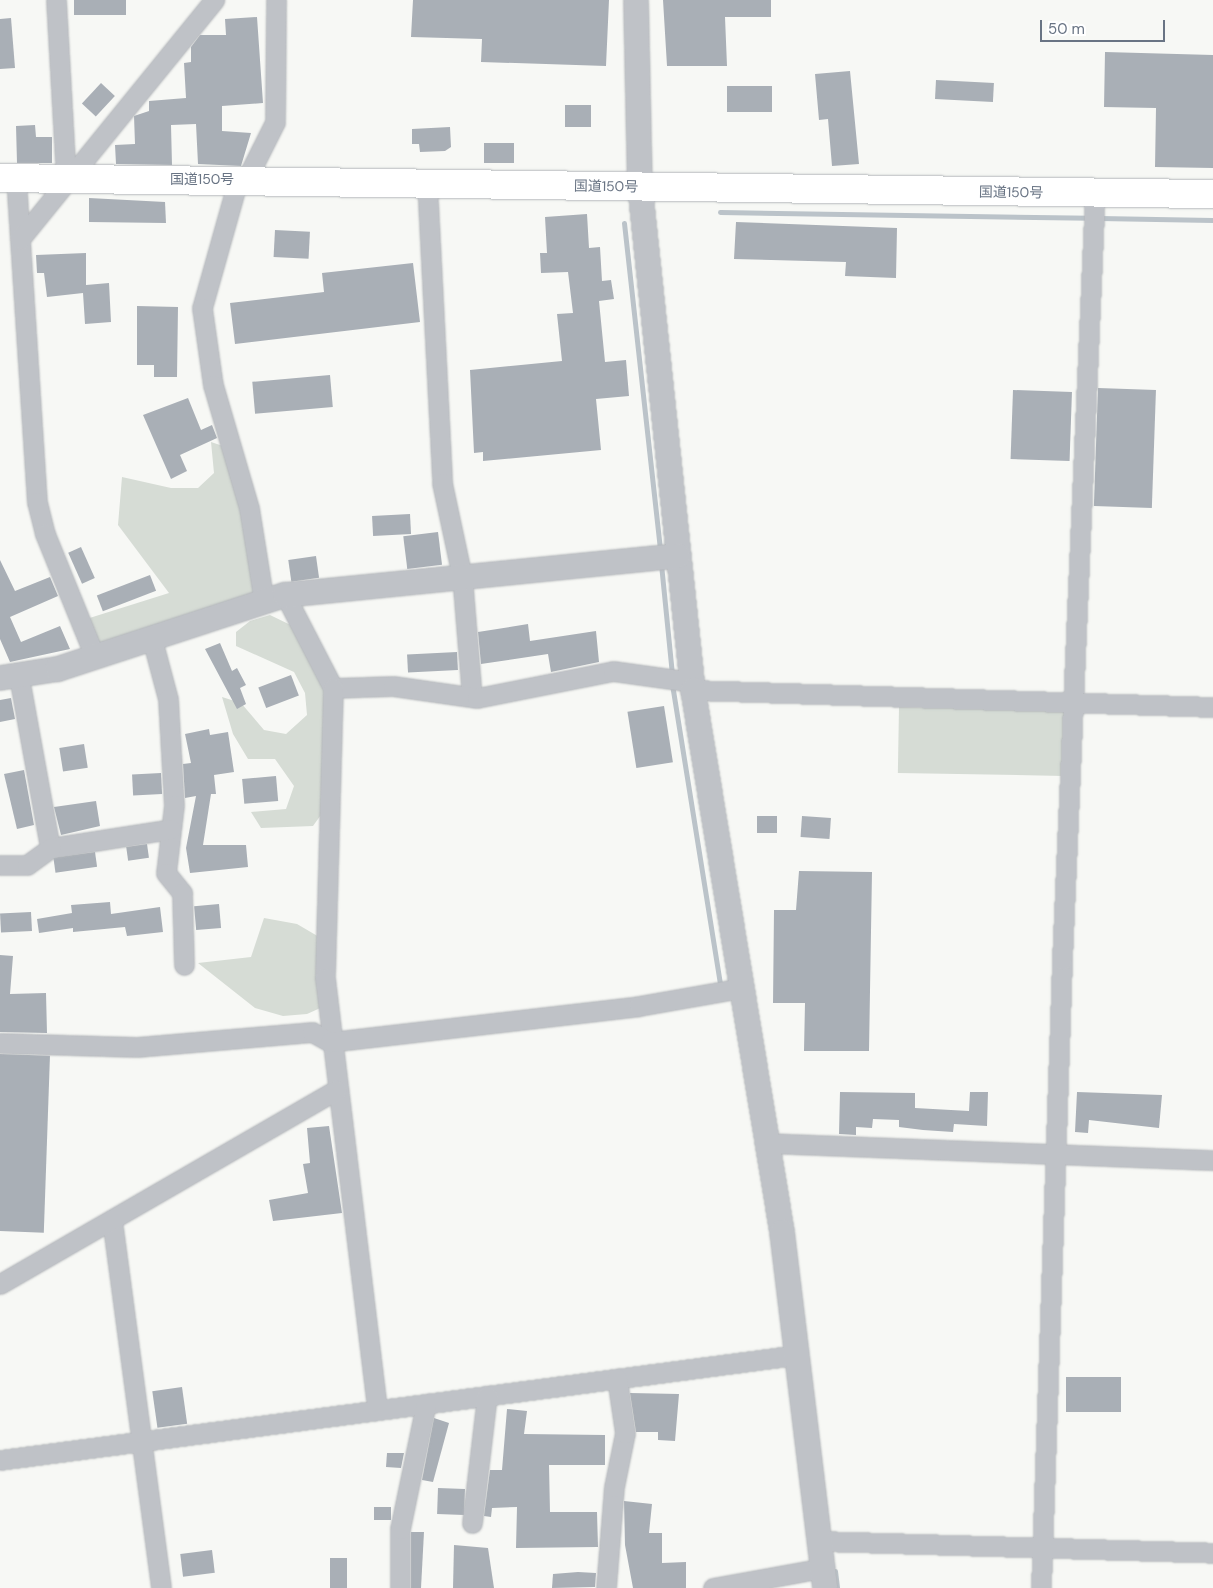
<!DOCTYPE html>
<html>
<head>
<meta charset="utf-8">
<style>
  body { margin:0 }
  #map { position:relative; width:1213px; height:1588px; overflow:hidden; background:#f7f8f5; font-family:"DM Sans","Noto Sans JP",sans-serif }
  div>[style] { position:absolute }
  .green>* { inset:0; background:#d6dcd5; transform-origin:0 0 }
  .stream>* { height:5px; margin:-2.5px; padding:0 2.5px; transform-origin:2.5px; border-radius:2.5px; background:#bbc3c9 }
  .building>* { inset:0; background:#a9afb6; transform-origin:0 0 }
  .roads { filter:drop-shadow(0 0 1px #b3b6ba) drop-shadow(0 0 1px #b3b6ba) }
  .minor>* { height:19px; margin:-9.5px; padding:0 9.5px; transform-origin:9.5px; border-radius:9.5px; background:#bfc2c7 }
  .tertiary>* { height:24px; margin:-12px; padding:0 12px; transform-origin:12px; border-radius:12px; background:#bfc2c7 }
  .trunk>* { height:28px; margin:-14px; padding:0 14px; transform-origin:14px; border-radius:14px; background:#fff }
  span { translate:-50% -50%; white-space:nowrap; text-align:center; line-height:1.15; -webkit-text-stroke:5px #fff; paint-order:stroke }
  .street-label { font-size:14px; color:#697484 }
  .scale { position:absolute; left:1040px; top:20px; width:125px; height:22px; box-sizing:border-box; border:2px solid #697484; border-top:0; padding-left:6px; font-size:15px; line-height:18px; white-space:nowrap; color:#697484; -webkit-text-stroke:4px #fff; paint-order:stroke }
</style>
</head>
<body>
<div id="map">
  <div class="green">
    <i style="clip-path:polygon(211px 442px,232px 449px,257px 605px,95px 657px,80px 621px,169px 593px,118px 525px,122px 477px,171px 488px,198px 488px,214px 473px)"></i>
    <i style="clip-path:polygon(270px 615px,305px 632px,333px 688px,328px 805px,313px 826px,261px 828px,251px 812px,286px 809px,294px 786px,275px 759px,248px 759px,233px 734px,222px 697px,241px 703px,264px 730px,286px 734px,307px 715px,305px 693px,294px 672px,236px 646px,236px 632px,250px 621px)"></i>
    <i style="left:899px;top:707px;width:166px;height:66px;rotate:1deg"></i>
    <i style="clip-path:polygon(264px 918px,297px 924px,326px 941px,327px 1005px,307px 1014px,283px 1016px,255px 1008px,198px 963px,251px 957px)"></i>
  </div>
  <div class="stream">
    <i style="left:720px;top:212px;width:370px;rotate:0.9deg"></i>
    <i style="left:1099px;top:218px;width:114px;rotate:1deg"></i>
    <i style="left:624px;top:223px;width:330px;rotate:83.7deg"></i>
    <i style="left:661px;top:564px;width:112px;rotate:84.3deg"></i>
    <i style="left:672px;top:684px;width:304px;rotate:80.9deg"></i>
    <i style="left:720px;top:984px;width:5px;rotate:22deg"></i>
    <i style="left:835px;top:1571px;width:17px;rotate:83deg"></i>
  </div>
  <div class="building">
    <i style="left:74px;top:0;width:52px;height:15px"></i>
    <i style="clip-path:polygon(413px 0,609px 0,606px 66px,481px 62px,482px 39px,411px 37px)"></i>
    <i style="clip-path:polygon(663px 0,771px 0,771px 17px,725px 17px,727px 66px,667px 66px)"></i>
    <i style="clip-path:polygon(257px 17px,263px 103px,222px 106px,222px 131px,251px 133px,241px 166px,198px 164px,196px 124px,171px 125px,172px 165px,116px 164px,115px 145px,135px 144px,134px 116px,149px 111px,149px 101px,186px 98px,184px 63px,191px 62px,191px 47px,200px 35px,226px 35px,225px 19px)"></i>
    <i style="clip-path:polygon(11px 18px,15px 68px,0 69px,0 19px)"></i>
    <i style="clip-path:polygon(1105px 52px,1213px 55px,1213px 168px,1155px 167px,1156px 108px,1104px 107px)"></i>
    <i style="clip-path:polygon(850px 71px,859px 164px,832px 166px,828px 119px,819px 120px,815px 74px)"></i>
    <i style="left:936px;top:80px;width:58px;height:19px;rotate:3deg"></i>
    <i style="left:101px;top:83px;width:19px;height:28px;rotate:43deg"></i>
    <i style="left:727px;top:86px;width:45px;height:26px"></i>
    <i style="left:565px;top:105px;width:26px;height:22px"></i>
    <i style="clip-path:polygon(35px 125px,36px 137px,52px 137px,52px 163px,17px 163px,16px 126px)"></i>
    <i style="clip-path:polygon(450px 127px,451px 147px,445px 151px,420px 152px,419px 144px,412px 144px,412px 129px)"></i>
    <i style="left:484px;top:143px;width:30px;height:20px"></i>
    <i style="clip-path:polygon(89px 198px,165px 202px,166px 223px,89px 222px)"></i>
    <i style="clip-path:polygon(587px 214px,589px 248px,600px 247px,602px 281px,611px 280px,614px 299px,599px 301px,605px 362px,626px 360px,629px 396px,596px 399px,601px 450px,483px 461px,483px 452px,474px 453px,470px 370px,562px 361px,557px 314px,573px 313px,568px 272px,541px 273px,540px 253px,547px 253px,545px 217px)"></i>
    <i style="clip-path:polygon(736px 222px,897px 228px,896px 278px,845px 276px,846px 262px,734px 259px)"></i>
    <i style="left:275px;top:230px;width:35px;height:27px;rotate:3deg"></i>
    <i style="clip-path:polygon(86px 253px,86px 285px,109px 283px,111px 322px,85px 324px,83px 293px,47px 297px,44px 273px,37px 273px,36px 255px)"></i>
    <i style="clip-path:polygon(413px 263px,420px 322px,235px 344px,230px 303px,324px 292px,322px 273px)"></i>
    <i style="clip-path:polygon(137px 306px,178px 307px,177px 377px,154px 377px,154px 365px,137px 365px)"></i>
    <i style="left:330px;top:375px;width:32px;height:78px;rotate:85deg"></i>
    <i style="left:1098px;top:388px;width:58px;height:118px;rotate:2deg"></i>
    <i style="left:1013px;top:390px;width:59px;height:69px;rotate:2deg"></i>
    <i style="clip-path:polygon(188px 398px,201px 430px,212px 425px,217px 438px,180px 455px,187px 471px,171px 479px,143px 415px)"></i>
    <i style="left:410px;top:514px;width:20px;height:38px;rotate:87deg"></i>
    <i style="left:438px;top:532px;width:33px;height:35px;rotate:83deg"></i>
    <i style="left:81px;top:547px;width:34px;height:14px;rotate:66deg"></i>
    <i style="left:316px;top:556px;width:22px;height:28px;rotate:82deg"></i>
    <i style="clip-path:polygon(0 560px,15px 591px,50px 577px,58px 596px,10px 617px,21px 642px,60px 626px,70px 649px,10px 662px,0 639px)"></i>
    <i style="left:150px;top:575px;width:17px;height:57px;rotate:69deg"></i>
    <i style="clip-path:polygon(528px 624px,530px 641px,596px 631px,599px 662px,551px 672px,548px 654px,481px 664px,478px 632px)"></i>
    <i style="clip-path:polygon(220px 643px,232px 671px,237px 668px,246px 685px,240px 688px,246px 704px,237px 709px,205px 649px)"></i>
    <i style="left:457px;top:652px;width:18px;height:50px;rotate:87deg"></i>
    <i style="left:291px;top:675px;width:22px;height:35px;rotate:69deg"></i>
    <i style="clip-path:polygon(11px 698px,15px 719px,0 722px,0 700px)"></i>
    <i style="left:664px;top:706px;width:57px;height:37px;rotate:81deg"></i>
    <i style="clip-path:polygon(209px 729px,210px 735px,228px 732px,234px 772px,214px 775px,216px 794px,211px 794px,203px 845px,246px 845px,248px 867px,190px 873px,186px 848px,196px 796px,185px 798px,183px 764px,191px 763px,185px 734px)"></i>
    <i style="left:84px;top:744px;width:24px;height:25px;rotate:81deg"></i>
    <i style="clip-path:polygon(24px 770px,34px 825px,17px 829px,4px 774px)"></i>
    <i style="left:161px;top:773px;width:21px;height:29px;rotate:87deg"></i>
    <i style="left:276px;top:776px;width:25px;height:34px;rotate:85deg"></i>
    <i style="clip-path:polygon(96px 801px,100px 826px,61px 835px,54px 807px)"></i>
    <i style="left:757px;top:816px;width:20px;height:17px"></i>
    <i style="left:802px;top:816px;width:29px;height:21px;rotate:4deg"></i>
    <i style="left:147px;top:844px;width:14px;height:21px;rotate:82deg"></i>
    <i style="left:95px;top:852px;width:15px;height:42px;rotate:82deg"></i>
    <i style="clip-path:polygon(799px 871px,872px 872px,869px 1051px,804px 1051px,805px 1003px,773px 1003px,774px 910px,796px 910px)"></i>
    <i style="clip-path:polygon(110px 902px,111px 914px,160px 907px,163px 932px,127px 936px,125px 927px,73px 932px,73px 928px,39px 933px,37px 919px,72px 913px,71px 905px)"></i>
    <i style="left:219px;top:904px;width:24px;height:25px;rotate:85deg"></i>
    <i style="left:31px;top:912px;width:19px;height:31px;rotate:87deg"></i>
    <i style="clip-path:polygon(0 955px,13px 956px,10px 994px,46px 993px,47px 1033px,0 1032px)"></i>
    <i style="left:0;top:1054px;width:50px;height:177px;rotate:2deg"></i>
    <i style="clip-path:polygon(840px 1092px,915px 1093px,915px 1108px,969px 1111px,970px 1092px,988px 1092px,987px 1126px,954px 1124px,953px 1132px,923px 1130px,899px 1127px,899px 1120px,873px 1119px,872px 1128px,856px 1127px,856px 1135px,839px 1134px)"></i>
    <i style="clip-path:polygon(1077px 1092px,1162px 1095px,1159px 1128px,1089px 1120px,1088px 1133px,1075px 1132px)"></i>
    <i style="clip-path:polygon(329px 1126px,342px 1213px,273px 1221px,269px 1200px,308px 1193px,303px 1164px,310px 1163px,307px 1128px)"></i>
    <i style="left:1066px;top:1377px;width:55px;height:35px"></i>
    <i style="left:182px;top:1387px;width:37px;height:30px;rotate:82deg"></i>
    <i style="clip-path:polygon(630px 1393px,679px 1394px,675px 1441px,658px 1440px,658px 1432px,636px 1432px)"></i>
    <i style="clip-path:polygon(507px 1409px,527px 1411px,524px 1434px,605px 1435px,605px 1465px,549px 1465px,550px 1512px,597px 1512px,598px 1547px,516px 1548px,517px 1507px,492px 1508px,491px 1517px,484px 1516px,490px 1470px,502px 1470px)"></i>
    <i style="clip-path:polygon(434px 1418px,449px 1423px,433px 1482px,422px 1480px)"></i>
    <i style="clip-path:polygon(387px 1453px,404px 1453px,401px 1468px,386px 1467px)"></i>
    <i style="left:438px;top:1488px;width:27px;height:26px;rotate:2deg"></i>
    <i style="clip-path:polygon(624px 1501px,652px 1504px,649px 1533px,662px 1533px,662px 1563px,686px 1562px,686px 1588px,633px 1588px,625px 1545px)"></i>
    <i style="left:374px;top:1507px;width:17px;height:13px"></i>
    <i style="clip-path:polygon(411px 1532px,424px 1532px,421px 1588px,411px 1588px)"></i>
    <i style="clip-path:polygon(454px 1545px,488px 1548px,494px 1588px,453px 1588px)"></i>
    <i style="left:212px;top:1550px;width:23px;height:32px;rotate:83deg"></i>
    <i style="left:330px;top:1558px;width:17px;height:30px"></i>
    <i style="clip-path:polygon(578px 1572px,596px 1573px,595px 1587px,552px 1588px,553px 1574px)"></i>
  </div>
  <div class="roads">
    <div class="minor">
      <i style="left:56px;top:0;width:178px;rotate:86.8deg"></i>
      <i style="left:16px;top:178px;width:325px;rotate:86.3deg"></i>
      <i style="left:37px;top:502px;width:33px;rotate:76deg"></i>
      <i style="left:45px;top:534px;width:133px;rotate:67.9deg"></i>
      <i style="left:238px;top:180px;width:133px;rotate:105.7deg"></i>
      <i style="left:202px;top:308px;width:78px;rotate:81.9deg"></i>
      <i style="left:213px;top:385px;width:128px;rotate:73.7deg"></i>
      <i style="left:249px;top:508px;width:95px;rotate:80.9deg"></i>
      <i style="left:246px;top:180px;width:65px;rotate:-63.4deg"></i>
      <i style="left:275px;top:122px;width:122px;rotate:-89.5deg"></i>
      <i style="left:427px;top:182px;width:301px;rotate:87.1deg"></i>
      <i style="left:442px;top:483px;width:95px;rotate:77.9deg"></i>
      <i style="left:462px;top:576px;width:121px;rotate:85.3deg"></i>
      <i style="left:20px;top:239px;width:308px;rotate:-50.9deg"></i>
      <i style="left:285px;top:595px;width:105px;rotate:62.7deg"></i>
      <i style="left:333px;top:688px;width:60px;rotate:-1.9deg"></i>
      <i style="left:393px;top:686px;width:85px;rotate:8.1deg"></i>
      <i style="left:477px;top:698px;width:139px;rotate:-11.2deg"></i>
      <i style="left:613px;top:671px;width:80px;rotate:7.9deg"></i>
      <i style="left:152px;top:639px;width:62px;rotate:75.1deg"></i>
      <i style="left:168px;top:699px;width:106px;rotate:86.8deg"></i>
      <i style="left:174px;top:805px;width:68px;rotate:96.7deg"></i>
      <i style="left:166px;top:873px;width:26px;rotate:51deg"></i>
      <i style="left:182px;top:893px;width:72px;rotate:88.4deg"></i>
      <i style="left:19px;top:677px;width:174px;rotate:79.7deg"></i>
      <i style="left:50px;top:848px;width:122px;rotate:-8.9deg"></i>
      <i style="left:333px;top:688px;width:290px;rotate:91.6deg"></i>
      <i style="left:325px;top:978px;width:435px;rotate:83.1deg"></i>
      <i style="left:693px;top:690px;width:520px;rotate:1.87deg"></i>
      <i style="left:0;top:865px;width:27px"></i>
      <i style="left:27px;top:865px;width:29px;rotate:-36deg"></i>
      <i style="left:0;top:1043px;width:137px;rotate:1.7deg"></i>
      <i style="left:137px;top:1047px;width:176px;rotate:-4.9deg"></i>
      <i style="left:312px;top:1032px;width:21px;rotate:29deg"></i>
      <i style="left:330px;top:1042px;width:311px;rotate:-6.6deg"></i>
      <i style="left:639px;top:1006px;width:104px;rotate:-10deg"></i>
      <i style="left:768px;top:1143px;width:445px;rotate:2.2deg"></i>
      <i style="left:112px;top:1220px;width:371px;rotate:82.4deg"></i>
      <i style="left:0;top:1284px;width:388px;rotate:-30deg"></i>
      <i style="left:0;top:1460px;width:804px;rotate:-7.51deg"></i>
      <i style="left:472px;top:1523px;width:128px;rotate:-83.3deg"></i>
      <i style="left:819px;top:1541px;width:394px;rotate:1.7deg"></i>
      <i style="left:400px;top:1588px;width:59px;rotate:-90deg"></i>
      <i style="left:400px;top:1529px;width:128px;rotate:-78.3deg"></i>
      <i style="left:606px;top:1588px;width:101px;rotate:-85.5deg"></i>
      <i style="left:614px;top:1487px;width:55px;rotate:-78.5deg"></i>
      <i style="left:625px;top:1433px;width:55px;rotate:-98.4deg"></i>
      <i style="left:713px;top:1588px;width:112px;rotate:-10.3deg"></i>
      <i style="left:1041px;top:1588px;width:628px;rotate:-88.08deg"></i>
      <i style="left:1062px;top:960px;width:768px;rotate:-87.54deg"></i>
    </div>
    <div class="tertiary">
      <i style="left:636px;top:0;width:187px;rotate:88.8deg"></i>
      <i style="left:640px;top:187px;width:506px;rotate:83.99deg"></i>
      <i style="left:693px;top:690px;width:549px;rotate:80.67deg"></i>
      <i style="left:782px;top:1232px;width:359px;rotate:83.1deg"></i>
      <i style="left:0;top:678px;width:59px;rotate:-8.8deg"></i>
      <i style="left:58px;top:669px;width:239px;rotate:-18.1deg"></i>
      <i style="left:285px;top:595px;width:395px;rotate:-5.7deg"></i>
    </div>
    <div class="trunk">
      <i style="left:0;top:178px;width:1213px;rotate:0.76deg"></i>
    </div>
  </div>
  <div class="street-label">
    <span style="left:202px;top:179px">国道150号</span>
    <span style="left:606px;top:186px;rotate:1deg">国道150号</span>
    <span style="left:1011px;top:192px;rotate:1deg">国道150号</span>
  </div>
  <div class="scale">50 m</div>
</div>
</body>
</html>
